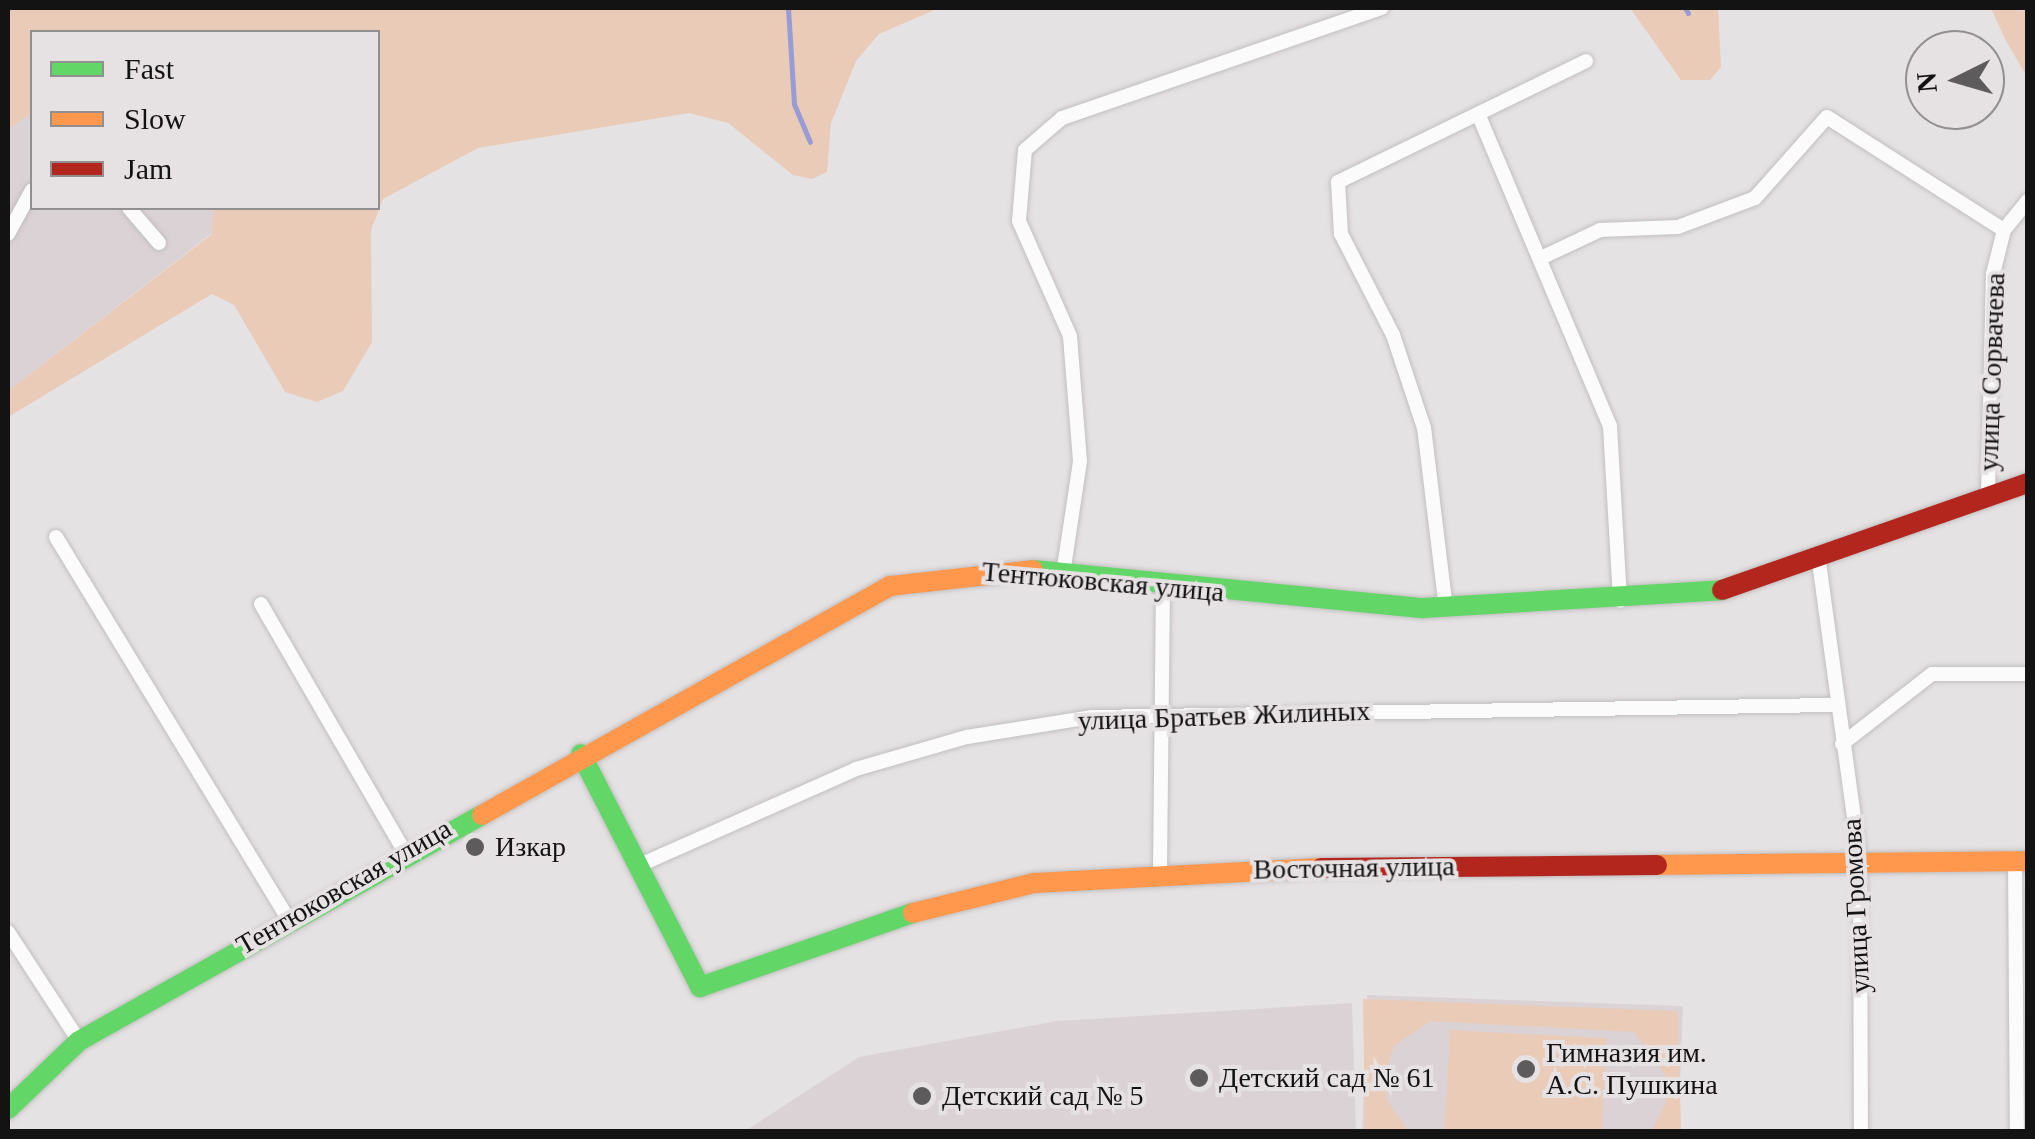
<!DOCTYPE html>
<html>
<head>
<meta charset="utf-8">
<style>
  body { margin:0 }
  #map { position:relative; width:2035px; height:1139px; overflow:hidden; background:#e5e2e3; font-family:Georgia,serif }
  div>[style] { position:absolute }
  .built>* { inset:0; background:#dbd2d6; transform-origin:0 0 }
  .green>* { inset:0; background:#e9cbb8; transform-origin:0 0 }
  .stream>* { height:5px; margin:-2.5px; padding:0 2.5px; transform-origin:2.5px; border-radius:2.5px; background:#989bd4 }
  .roads { filter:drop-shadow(0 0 2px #c1bfbf) drop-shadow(0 0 2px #c1bfbf) }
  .street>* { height:14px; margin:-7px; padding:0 7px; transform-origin:7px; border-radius:7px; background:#fbfbfb }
  .fast>* { height:20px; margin:-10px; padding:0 10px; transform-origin:10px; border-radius:10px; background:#63d668 }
  .slow>* { height:20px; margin:-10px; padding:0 10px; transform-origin:10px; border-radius:10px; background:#ff974d }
  .jam>* { height:20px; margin:-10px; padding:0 10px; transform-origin:10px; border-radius:10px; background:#b3261e }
  .dots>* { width:28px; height:28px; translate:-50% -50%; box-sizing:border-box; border:5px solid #e6e1e3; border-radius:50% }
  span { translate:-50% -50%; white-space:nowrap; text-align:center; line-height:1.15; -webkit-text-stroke:8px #e6e1e3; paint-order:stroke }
  .street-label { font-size:28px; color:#141313 }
  .poi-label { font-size:28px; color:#141313 }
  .left { translate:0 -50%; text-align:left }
  .frame { position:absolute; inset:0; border:10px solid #141313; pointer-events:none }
  .legend { position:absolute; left:30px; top:30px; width:350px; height:180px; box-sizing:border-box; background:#e6e1e3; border:2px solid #928f90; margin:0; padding:12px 18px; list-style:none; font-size:30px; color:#141313 }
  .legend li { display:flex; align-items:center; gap:20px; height:50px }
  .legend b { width:50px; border:2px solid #928f90 }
  .north { position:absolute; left:1905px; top:30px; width:100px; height:100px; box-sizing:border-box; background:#e6e1e3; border:2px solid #928f90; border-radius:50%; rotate:265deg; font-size:28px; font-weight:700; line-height:40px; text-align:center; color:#141313 }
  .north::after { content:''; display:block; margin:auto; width:35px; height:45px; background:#5d5b5c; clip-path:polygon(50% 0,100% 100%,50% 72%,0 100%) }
</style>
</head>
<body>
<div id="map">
  <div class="built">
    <i style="clip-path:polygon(32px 112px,32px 208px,214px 208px,212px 233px,8px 391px,8px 130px)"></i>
    <i style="left:1367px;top:995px;width:316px;height:136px;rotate:2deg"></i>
    <i style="clip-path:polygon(1352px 1003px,1356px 1131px,745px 1131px,859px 1057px,1057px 1021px)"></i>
  </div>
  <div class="green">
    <i style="clip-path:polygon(8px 8px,939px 8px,879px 34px,856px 61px,831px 123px,827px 172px,812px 179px,793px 175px,728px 123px,689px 113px,478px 148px,383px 199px,371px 230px,372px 342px,343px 391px,317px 402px,285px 392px,234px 305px,212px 294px,8px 417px,8px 391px,212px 234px,214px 208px,378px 208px,378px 32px,32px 32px,32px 112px,8px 130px)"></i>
    <i style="clip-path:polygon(1630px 8px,1718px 8px,1721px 67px,1710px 80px,1681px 80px)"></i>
    <i style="clip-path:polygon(1991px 8px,2027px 11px,2027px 77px,2005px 39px)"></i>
    <i style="clip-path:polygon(1363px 999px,1678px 1011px,1681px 1131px,1651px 1131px,1666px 1103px,1666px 1076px,1634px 1032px,1430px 1021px,1394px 1046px,1386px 1070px,1386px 1099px,1408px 1131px,1365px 1131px)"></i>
    <i style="left:1450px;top:1030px;width:157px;height:101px;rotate:3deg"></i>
  </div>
  <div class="stream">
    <i style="left:788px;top:8px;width:96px;rotate:86.4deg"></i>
    <i style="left:794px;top:104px;width:41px;rotate:67.2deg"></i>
    <i style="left:1685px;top:8px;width:6px;rotate:59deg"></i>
  </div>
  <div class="roads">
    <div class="street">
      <i style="left:1479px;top:116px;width:337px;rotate:67.1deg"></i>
      <i style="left:1610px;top:426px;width:175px;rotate:86.7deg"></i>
      <i style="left:129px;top:208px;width:46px;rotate:49.4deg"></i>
      <i style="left:8px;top:234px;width:50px;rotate:-61.4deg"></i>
      <i style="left:1543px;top:257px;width:63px;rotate:-25.3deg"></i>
      <i style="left:1600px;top:230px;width:78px;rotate:-2.2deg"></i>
      <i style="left:1678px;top:227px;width:82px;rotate:-20.6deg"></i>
      <i style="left:1755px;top:198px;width:108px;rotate:-48.4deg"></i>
      <i style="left:1827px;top:117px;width:210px;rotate:32.6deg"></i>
      <i style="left:1988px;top:493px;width:219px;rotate:-88.7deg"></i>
      <i style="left:1993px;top:274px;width:45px;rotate:-76deg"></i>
      <i style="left:2004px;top:230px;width:38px;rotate:-51deg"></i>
      <i style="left:56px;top:537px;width:446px;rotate:58.7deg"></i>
      <i style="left:1819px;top:562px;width:304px;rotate:82.2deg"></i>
      <i style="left:1860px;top:863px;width:269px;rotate:89.8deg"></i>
      <i style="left:1063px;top:574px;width:114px;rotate:-81.4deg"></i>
      <i style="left:1080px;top:461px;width:125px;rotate:-94.6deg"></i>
      <i style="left:1070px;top:336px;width:126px;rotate:-113.9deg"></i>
      <i style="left:1019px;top:221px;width:71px;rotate:-85.2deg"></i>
      <i style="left:1025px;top:150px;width:49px;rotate:-40.9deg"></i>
      <i style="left:1062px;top:118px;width:338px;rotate:-19deg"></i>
      <i style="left:261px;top:604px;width:287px;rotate:59.9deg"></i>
      <i style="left:1446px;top:609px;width:182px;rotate:-96.9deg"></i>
      <i style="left:1424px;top:428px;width:98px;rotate:-108.4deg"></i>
      <i style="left:1393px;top:335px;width:114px;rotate:-117.2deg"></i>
      <i style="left:1341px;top:234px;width:52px;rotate:-93.3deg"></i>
      <i style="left:1338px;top:182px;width:276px;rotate:-26deg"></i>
      <i style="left:1842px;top:744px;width:114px;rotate:-37.9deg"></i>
      <i style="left:1932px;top:674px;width:96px"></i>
      <i style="left:2015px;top:861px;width:271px;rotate:89.6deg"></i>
      <i style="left:642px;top:864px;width:234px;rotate:-23.9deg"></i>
      <i style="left:856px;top:769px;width:116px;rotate:-16.1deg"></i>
      <i style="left:967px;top:737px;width:127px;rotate:-9.1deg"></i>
      <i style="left:1092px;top:717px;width:741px;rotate:-0.93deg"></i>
      <i style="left:1160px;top:870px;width:284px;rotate:-89.4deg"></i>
      <i style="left:8px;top:932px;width:130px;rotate:56.9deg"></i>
    </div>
    <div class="fast">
      <i style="left:1033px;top:570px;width:392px;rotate:5.6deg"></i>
      <i style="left:1423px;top:608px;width:300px;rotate:-3.4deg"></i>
      <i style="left:581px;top:754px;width:262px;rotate:62.9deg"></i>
      <i style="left:700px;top:987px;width:225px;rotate:-19.2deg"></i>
      <i style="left:8px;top:1109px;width:98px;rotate:-43.8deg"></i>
      <i style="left:79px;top:1041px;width:462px;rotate:-29.3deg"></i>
    </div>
    <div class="slow">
      <i style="left:482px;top:815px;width:468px;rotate:-29.3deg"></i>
      <i style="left:890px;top:586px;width:144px;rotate:-6.4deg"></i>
      <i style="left:1657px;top:865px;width:371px;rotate:-0.6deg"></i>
      <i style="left:913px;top:913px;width:125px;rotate:-13.9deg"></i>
      <i style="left:1034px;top:883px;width:287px;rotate:-3deg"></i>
    </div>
    <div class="jam">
      <i style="left:1722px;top:590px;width:324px;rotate:-19.3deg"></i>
      <i style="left:1321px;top:868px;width:336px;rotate:-0.5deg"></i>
    </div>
  </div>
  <div class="dots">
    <i style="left:475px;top:847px;background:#5d5b5c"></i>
    <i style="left:1526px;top:1069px;background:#5d5b5c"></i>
    <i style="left:1199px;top:1078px;background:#5d5b5c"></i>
    <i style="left:922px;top:1096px;background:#5d5b5c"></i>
  </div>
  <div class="street-label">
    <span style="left:1992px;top:372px;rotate:-88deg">улица Сорвачева</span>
    <span style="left:1103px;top:582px;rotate:5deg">Тентюковская улица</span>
    <span style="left:1224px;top:716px;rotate:-2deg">улица Братьев Жилиных</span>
    <span style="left:1354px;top:868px;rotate:-1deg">Восточная улица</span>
    <span style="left:344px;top:887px;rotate:-30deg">Тентюковская улица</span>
    <span style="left:1856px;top:906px;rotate:-93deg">улица Громова</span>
  </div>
  <div class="poi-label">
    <span class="left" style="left:495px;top:847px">Изкар</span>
    <span class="left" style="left:1546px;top:1069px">Гимназия им.<br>А.С. Пушкина</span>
    <span class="left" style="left:1219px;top:1078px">Детский сад № 61</span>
    <span class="left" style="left:942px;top:1096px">Детский сад № 5</span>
  </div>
  <div class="frame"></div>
  <ul class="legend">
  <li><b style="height:12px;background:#63d668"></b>Fast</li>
  <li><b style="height:12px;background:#ff974d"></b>Slow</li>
  <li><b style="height:12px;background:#b3261e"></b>Jam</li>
  </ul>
  <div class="north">N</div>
</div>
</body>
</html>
